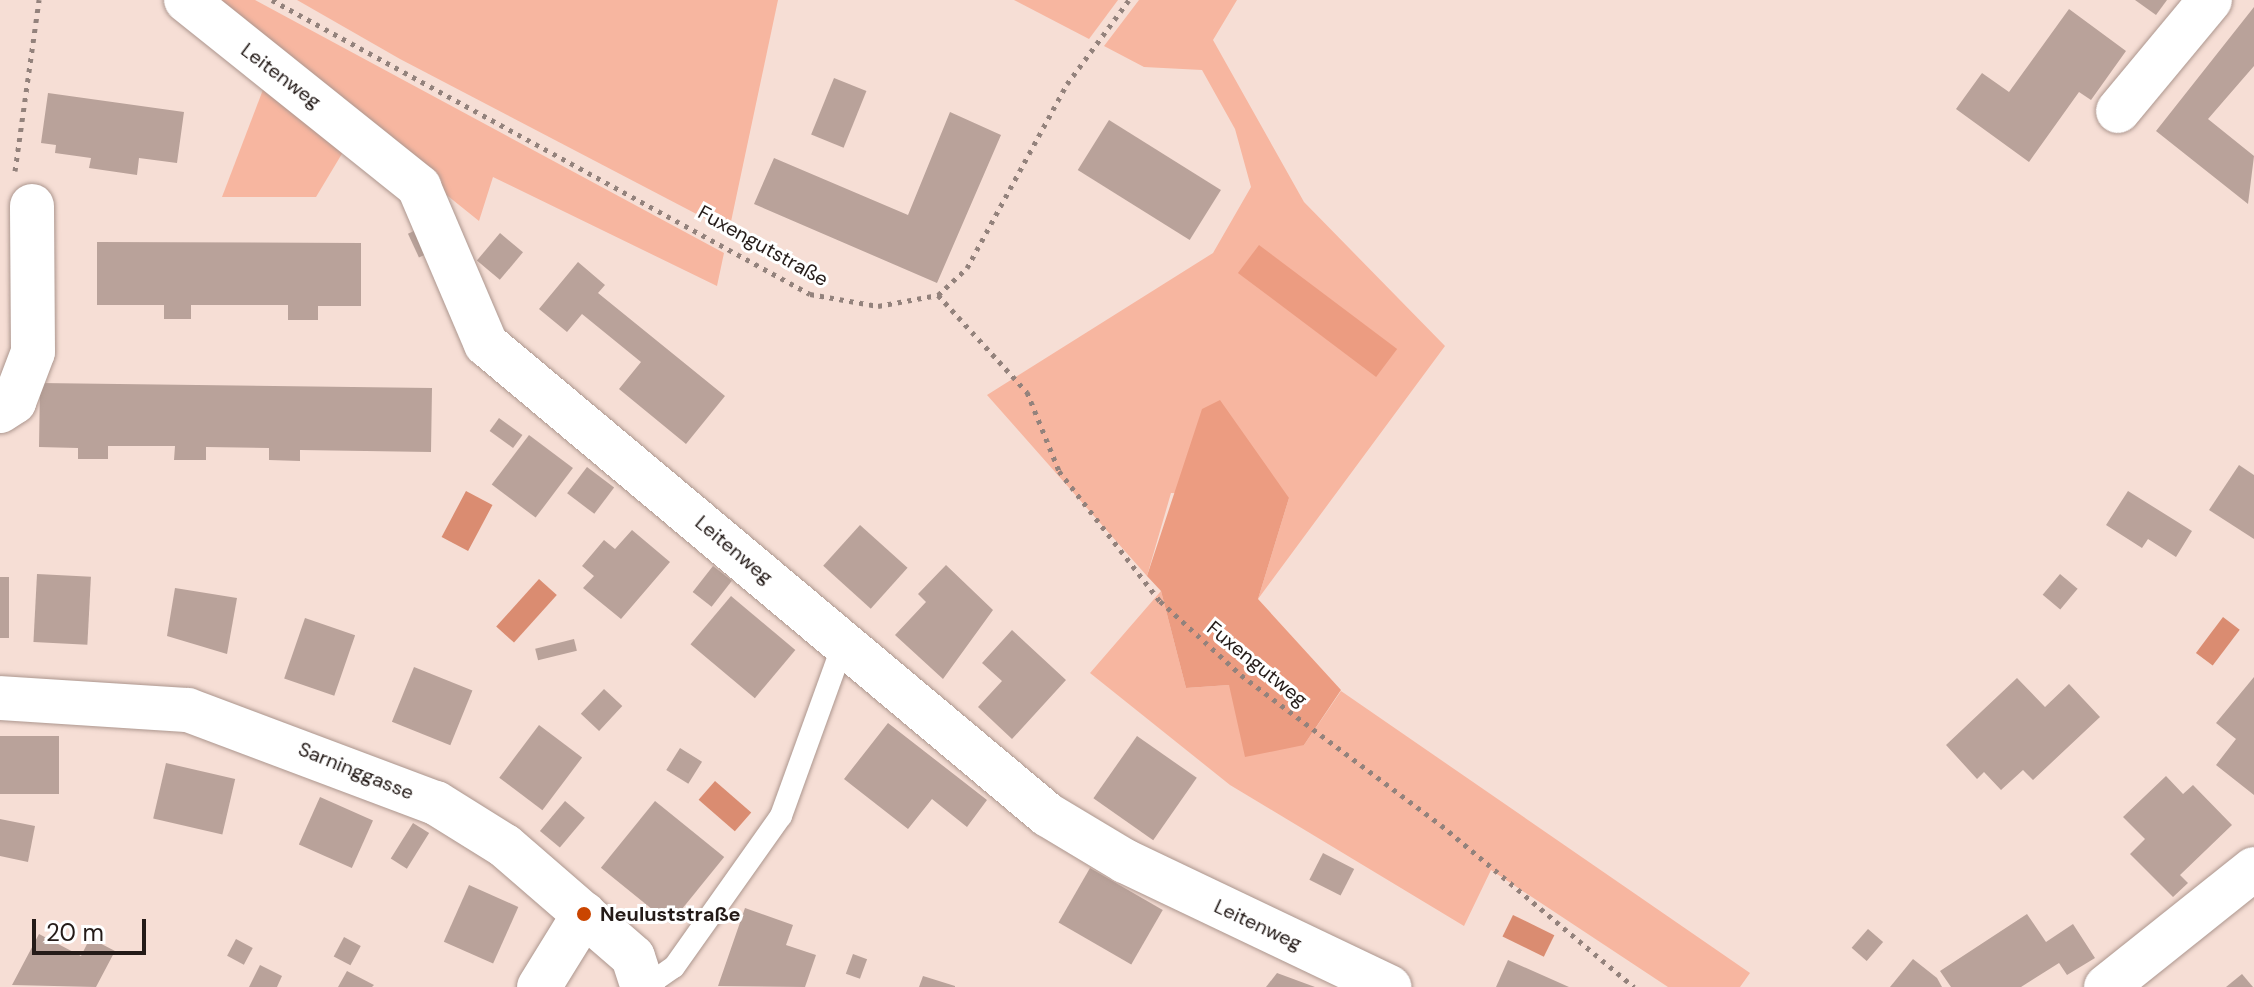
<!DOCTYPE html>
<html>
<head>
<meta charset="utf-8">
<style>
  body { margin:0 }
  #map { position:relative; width:2254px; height:987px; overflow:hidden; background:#f6ded5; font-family:"DM Sans",sans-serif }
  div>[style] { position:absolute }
  .green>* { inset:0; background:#f7b6a0 }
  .forest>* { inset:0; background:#ec9c81; transform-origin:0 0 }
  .water>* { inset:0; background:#da8c71; transform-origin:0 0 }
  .building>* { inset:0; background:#b9a29a; transform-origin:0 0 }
  .path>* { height:5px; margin-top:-2.5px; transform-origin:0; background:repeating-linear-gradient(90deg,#93827c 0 4px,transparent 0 10px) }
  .roads { filter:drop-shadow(0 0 2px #ac968e) drop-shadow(0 0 2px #ac968e) }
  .service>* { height:22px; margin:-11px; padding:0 11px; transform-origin:11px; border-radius:11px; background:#fff }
  .minor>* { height:44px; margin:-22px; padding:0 22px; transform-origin:22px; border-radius:22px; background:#fff }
  .dots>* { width:22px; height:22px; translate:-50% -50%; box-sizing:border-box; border:4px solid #fff; border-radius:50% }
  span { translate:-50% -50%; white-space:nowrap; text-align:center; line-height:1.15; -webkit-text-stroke:6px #fff; paint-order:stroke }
  .street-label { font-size:20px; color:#241b18 }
  .poi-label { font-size:20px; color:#241b18; font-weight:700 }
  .left { translate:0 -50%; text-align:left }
  .scale { position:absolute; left:32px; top:919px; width:114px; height:36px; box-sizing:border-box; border:4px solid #241b18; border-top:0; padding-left:10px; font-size:24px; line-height:28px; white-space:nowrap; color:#241b18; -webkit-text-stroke:6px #fff; paint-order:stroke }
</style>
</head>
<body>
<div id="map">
  <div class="green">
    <i style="clip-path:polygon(204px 0,255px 0,724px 253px,717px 286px,493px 177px,479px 221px)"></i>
    <i style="clip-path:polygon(297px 0,778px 0,729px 231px,400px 59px)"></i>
    <i style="clip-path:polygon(1014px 0,1118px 0,1089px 39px)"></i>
    <i style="clip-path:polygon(1139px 0,1237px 0,1213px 40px,1304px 202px,1445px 346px,1258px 599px,1289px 498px,1171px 493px,1147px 576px,987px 395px,1213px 253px,1251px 187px,1235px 129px,1202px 70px,1144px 67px,1104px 46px)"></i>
    <i style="clip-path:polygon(264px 87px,343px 152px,316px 197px,222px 197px)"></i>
    <i style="clip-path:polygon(1161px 591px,1186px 688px,1229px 685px,1304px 745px,1341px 691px,1750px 973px,1740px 987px,1668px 987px,1491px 870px,1464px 926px,1230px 785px,1090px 673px)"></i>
  </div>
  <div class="forest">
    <i style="left:1259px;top:245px;width:173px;height:35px;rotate:37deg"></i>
    <i style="clip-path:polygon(1220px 400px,1289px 498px,1258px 599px,1341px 690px,1304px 745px,1245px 757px,1229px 685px,1186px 688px,1161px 591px,1147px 576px,1202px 409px)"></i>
  </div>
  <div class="water">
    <i style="left:466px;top:491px;width:30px;height:52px;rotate:28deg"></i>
    <i style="left:539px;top:579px;width:24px;height:64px;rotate:42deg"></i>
    <i style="left:2223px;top:617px;width:21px;height:45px;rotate:37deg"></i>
    <i style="left:715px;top:781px;width:48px;height:25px;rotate:41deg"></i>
    <i style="left:1513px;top:915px;width:46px;height:24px;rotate:26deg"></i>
  </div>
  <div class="building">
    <i style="clip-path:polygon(2135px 0,2167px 0,2156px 15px)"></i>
    <i style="clip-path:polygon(2254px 7px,2254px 66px,2208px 119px,2254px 156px,2248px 204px,2156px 131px)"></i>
    <i style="clip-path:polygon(2069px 9px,2126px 51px,2091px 100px,2079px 92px,2029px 162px,1956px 109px,1982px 73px,2009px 92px)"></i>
    <i style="left:834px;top:78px;width:35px;height:61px;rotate:22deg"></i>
    <i style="clip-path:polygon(48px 93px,184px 112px,177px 163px,139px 158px,137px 175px,89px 168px,91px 158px,55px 153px,56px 145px,41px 143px)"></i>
    <i style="clip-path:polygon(950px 112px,1001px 135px,937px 283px,754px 204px,774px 158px,908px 215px)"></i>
    <i style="left:1109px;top:120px;width:132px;height:59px;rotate:32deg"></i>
    <i style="left:427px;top:225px;width:26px;height:21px;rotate:65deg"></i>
    <i style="left:500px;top:233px;width:30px;height:36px;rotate:40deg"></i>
    <i style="clip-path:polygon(97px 242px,361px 243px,361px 306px,318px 306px,318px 320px,288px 320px,288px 305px,191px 305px,191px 319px,164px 319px,164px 305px,97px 305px)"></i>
    <i style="clip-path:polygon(578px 262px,605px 285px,598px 293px,725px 396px,686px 444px,619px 389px,641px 362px,582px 314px,567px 332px,539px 309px)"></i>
    <i style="clip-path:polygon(40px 383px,432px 388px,431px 452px,300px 450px,300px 461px,269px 460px,269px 448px,206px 447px,206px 460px,174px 460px,175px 446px,108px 446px,108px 459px,78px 459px,78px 448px,39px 447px)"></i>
    <i style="left:499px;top:418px;width:29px;height:16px;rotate:36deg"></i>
    <i style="left:529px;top:435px;width:55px;height:62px;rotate:37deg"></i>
    <i style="clip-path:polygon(2239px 465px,2254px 475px,2254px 539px,2209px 510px)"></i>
    <i style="left:587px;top:467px;width:34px;height:33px;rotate:37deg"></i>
    <i style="clip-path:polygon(2128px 491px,2192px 531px,2176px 557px,2148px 539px,2142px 548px,2106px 525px)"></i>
    <i style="left:860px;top:525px;width:64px;height:55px;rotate:42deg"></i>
    <i style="clip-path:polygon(632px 530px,670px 562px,621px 619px,583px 588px,594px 576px,582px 566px,604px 540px,615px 549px)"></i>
    <i style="clip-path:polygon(946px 565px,993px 610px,943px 679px,895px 635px,926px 602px,918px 594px)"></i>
    <i style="left:713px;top:566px;width:24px;height:33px;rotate:38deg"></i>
    <i style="left:37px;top:574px;width:54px;height:68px;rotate:3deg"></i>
    <i style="left:2060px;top:574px;width:23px;height:27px;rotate:40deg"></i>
    <i style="left:0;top:577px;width:9px;height:61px"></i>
    <i style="clip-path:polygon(175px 588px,237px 598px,227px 654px,167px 636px)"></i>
    <i style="left:731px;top:596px;width:84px;height:63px;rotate:40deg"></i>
    <i style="left:305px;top:618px;width:53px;height:64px;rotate:19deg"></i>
    <i style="clip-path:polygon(1012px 630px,1066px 680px,1012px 739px,978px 707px,1002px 681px,982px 663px)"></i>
    <i style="left:574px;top:639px;width:12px;height:40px;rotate:76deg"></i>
    <i style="left:414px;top:667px;width:63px;height:59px;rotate:22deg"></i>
    <i style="clip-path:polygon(2254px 677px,2254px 795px,2216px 765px,2236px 739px,2216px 723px)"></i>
    <i style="clip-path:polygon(2017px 678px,2045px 707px,2069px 684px,2100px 717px,2033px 780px,2023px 770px,2001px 790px,1984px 772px,1977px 779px,1946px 745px)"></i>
    <i style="left:604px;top:689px;width:25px;height:34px;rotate:43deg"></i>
    <i style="clip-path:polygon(888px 723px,987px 800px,967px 827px,932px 799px,908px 829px,844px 779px)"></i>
    <i style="left:539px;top:725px;width:54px;height:66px;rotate:37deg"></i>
    <i style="left:0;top:736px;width:59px;height:58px"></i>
    <i style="left:1137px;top:736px;width:73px;height:76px;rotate:35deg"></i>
    <i style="left:680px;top:748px;width:26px;height:26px;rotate:32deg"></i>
    <i style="left:166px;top:763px;width:71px;height:57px;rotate:13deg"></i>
    <i style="clip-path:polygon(2166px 776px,2183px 794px,2193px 785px,2232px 825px,2180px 875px,2188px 883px,2173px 897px,2130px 854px,2145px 839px,2123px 817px)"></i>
    <i style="left:320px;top:797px;width:58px;height:52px;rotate:24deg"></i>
    <i style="left:565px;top:801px;width:26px;height:39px;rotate:40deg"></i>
    <i style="left:655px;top:801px;width:89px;height:86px;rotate:39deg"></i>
    <i style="clip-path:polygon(0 819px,35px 826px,28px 862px,0 856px)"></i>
    <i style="left:413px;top:823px;width:19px;height:42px;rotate:32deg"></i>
    <i style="left:1323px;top:853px;width:35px;height:30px;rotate:27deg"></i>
    <i style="left:1090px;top:868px;width:84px;height:63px;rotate:30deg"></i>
    <i style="left:469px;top:885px;width:54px;height:62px;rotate:24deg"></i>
    <i style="clip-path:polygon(745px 908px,793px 925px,786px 945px,816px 955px,805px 987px,718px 986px)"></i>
    <i style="clip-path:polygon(2027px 914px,2046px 942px,2073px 924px,2095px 958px,2067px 975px,2059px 963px,2021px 987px,1951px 987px,1940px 971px)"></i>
    <i style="left:1868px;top:929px;width:20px;height:25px;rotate:41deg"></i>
    <i style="clip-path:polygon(39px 934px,81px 956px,90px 938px,115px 951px,96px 987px,12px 985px)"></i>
    <i style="left:344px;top:937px;width:19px;height:22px;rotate:28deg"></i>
    <i style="left:236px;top:939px;width:19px;height:19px;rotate:28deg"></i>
    <i style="left:853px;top:954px;width:15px;height:21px;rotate:20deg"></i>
    <i style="clip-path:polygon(1913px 959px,1937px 978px,1942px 987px,1890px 987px)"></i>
    <i style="clip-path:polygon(1508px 960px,1569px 987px,1496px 987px)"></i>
    <i style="clip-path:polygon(260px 965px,282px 976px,277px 987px,249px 987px)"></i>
    <i style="clip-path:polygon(347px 971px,374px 985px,372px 987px,338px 987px)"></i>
    <i style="clip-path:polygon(1277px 973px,1315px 987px,1266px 987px)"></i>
    <i style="clip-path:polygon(2242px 974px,2253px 987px,2226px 987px)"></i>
    <i style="clip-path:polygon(923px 976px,955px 986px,955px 987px,919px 987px)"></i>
  </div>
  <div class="path">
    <i style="left:272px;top:0;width:613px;rotate:28.66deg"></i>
    <i style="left:810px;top:294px;width:69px;rotate:10deg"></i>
    <i style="left:878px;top:306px;width:61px;rotate:-10.4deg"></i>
    <i style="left:938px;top:295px;width:40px;rotate:-43deg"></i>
    <i style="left:967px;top:268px;width:209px;rotate:-61.5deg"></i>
    <i style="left:1067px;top:84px;width:104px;rotate:-53.6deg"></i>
    <i style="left:15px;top:171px;width:173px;rotate:-82deg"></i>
    <i style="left:938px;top:295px;width:132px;rotate:47.5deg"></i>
    <i style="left:1027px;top:392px;width:85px;rotate:67.9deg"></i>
    <i style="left:1059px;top:471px;width:165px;rotate:52.2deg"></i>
    <i style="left:1160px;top:601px;width:110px;rotate:42.4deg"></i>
    <i style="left:1241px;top:675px;width:250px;rotate:36.9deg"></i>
    <i style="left:1441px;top:825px;width:252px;rotate:40deg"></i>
  </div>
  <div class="roads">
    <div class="service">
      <i style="left:645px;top:987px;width:35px;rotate:-35deg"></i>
      <i style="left:674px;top:967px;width:185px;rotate:-54.7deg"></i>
      <i style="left:781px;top:816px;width:185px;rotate:-70.1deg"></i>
    </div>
    <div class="minor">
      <i style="left:186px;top:0;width:299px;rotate:38.7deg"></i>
      <i style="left:419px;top:187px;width:171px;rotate:66.9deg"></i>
      <i style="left:486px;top:344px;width:733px;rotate:39.97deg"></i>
      <i style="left:1048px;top:815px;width:90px;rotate:30.9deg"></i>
      <i style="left:1125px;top:861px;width:293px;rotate:25.5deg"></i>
      <i style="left:2118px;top:111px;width:144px;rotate:-50.3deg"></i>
      <i style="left:0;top:411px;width:17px;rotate:-33deg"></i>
      <i style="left:14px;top:402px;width:53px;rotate:-69.2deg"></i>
      <i style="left:33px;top:352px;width:146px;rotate:-90.4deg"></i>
      <i style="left:0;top:698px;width:188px;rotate:3.7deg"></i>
      <i style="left:188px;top:710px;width:265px;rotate:20.6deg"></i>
      <i style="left:436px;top:803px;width:81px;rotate:31.9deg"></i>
      <i style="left:505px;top:846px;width:169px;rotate:40.9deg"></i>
      <i style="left:633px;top:957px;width:32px;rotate:72deg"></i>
      <i style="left:539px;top:987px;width:86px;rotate:-58.3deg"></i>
      <i style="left:2106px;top:987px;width:189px;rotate:-38.6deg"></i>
    </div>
  </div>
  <div class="dots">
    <i style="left:584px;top:914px;background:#ca4500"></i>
  </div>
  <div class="street-label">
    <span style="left:281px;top:76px;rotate:37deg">Leitenweg</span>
    <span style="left:763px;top:246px;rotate:29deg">Fuxengutstraße</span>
    <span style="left:734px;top:550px;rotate:40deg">Leitenweg</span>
    <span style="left:1257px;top:664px;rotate:39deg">Fuxengutweg</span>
    <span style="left:356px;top:771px;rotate:22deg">Sarninggasse</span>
    <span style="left:1258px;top:925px;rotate:25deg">Leitenweg</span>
  </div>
  <div class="poi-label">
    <span class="left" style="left:600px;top:914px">Neuluststraße</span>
  </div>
  <div class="scale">20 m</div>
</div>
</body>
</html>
